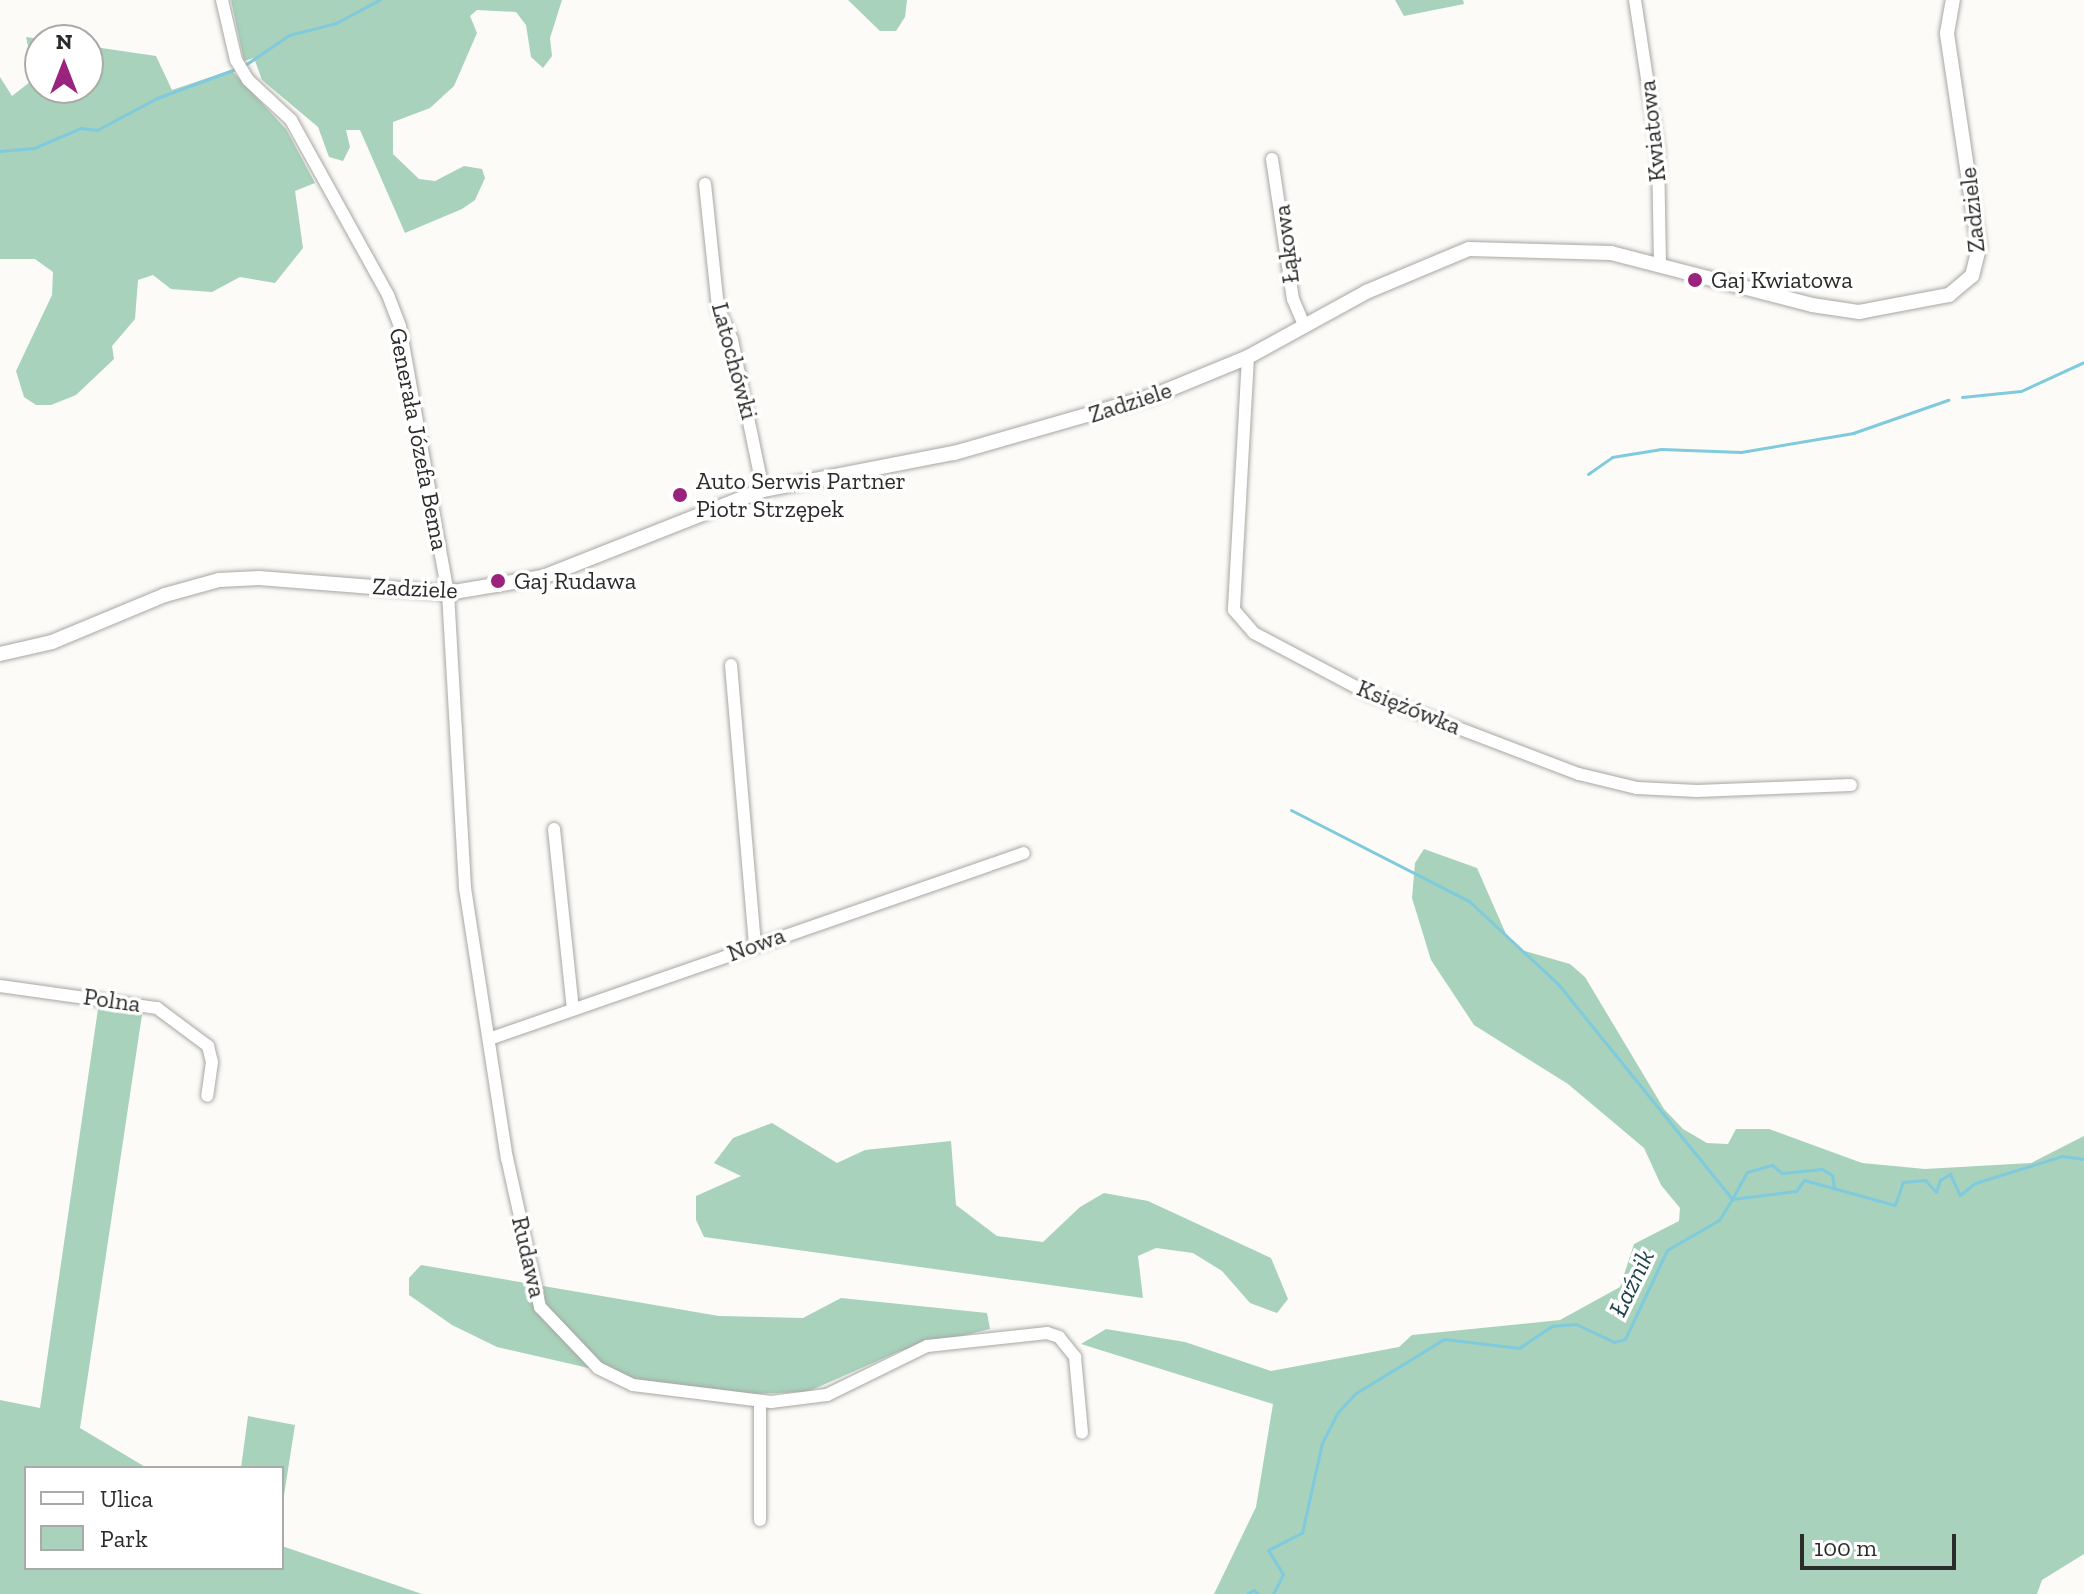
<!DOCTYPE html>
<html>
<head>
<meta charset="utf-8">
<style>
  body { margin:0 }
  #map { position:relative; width:2084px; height:1594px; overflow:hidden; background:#fcfbf7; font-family:"Zilla Slab",serif }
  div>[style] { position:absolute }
  .green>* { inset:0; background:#a8d2bc }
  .stream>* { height:3px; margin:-1.5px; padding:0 1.5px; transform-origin:1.5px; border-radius:1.5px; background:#7fcadd }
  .roads { filter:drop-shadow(0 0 2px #a8a7a3) drop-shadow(0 0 2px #a8a7a3) }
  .minor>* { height:12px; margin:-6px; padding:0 6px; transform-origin:6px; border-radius:6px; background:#fff }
  .tertiary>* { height:14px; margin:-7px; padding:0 7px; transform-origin:7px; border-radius:7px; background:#fff }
  .dots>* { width:22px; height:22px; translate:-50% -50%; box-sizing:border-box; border:4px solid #fff; border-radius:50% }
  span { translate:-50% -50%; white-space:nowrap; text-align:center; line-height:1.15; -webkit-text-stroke:7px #fff; paint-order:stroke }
  .street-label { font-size:24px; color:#2b2b29 }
  .poi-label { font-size:24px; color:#2b2b29 }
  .left { translate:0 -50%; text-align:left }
  .water-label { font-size:26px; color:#1e424a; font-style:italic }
  .legend { position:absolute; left:24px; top:1466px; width:260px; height:104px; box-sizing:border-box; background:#fff; border:2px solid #aaaaa9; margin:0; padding:10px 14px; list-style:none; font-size:24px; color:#2b2b29 }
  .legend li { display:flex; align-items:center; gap:16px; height:40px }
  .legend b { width:40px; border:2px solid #aaaaa9 }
  .north { position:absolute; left:24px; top:24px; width:80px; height:80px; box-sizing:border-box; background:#fff; border:2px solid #aaaaa9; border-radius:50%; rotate:0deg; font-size:22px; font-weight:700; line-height:32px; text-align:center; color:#2b2b29 }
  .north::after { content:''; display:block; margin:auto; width:28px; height:36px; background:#9a237d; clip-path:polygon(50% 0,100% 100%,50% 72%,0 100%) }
  .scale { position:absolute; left:1800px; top:1534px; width:156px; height:36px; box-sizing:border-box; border:4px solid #2b2b29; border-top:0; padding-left:10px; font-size:24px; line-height:28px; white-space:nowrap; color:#2b2b29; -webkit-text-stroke:6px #fff; paint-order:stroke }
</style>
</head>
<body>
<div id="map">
  <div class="green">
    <i style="clip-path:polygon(231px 0,562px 0,550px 38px,552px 56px,543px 68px,531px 57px,526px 25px,516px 12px,477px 10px,470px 16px,477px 33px,454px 86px,430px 108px,393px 122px,393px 154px,419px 179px,435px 181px,464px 166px,482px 169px,485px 178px,475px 200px,462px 209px,405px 233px,360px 130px,346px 130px,350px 147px,343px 161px,329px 157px,318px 127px,262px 80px,254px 58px,244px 61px)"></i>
    <i style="clip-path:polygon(848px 0,907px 0,905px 17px,896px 31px,880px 31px)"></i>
    <i style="clip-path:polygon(1395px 0,1463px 0,1464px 4px,1404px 16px)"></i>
    <i style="clip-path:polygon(26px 37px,49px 40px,40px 40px,40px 88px,88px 88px,88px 46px,156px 56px,172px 90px,231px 70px,286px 129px,315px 183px,295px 191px,303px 248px,275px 283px,240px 277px,212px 292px,171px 289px,153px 275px,138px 280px,135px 319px,112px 346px,114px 359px,76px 395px,51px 405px,36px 405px,24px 397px,16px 371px,52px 295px,53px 272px,35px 259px,0 259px,0 77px,12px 96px,35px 78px)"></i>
    <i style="clip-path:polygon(1424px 849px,1477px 868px,1506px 934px,1521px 950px,1570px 964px,1585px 977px,1664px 1109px,1683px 1129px,1707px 1143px,1728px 1144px,1736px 1129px,1769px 1129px,1862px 1163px,1925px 1169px,2031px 1163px,2084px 1136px,2084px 1554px,2042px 1580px,2037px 1594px,1214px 1594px,1256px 1507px,1273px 1404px,1081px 1344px,1106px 1329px,1185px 1342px,1271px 1371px,1399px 1347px,1412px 1335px,1560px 1320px,1620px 1287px,1634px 1244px,1679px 1221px,1680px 1208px,1661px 1185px,1644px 1148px,1568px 1084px,1474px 1025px,1431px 960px,1412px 898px,1415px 863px)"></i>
    <i style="clip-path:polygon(99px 1002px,143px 1008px,80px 1428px,147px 1468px,26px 1468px,26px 1568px,282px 1568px,282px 1546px,422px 1594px,0 1594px,0 1400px,40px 1408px)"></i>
    <i style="clip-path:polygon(772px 1123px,837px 1163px,865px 1150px,951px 1141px,956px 1205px,997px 1236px,1043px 1242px,1080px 1207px,1104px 1193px,1148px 1201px,1271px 1258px,1288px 1299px,1277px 1313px,1250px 1303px,1222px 1271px,1193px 1253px,1156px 1248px,1138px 1256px,1143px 1298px,704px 1237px,696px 1220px,696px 1196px,741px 1176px,714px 1163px,733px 1138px)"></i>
    <i style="clip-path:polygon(421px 1265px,719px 1316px,803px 1318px,841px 1298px,987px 1313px,990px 1329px,900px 1351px,807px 1392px,749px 1394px,645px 1381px,497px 1347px,452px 1325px,409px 1295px,409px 1278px)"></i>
    <i style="clip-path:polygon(248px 1416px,295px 1425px,282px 1508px,282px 1468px,241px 1468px)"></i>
  </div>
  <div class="stream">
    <i style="left:245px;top:65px;width:53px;rotate:-34.3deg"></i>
    <i style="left:289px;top:35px;width:49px;rotate:-14.3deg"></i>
    <i style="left:336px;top:23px;width:49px;rotate:-28.1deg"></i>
    <i style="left:0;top:151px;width:34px;rotate:-5deg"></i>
    <i style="left:34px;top:148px;width:51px;rotate:-23.1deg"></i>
    <i style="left:81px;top:128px;width:16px;rotate:7deg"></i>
    <i style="left:97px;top:130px;width:68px;rotate:-28.1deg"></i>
    <i style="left:157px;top:98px;width:81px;rotate:-20.2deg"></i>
    <i style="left:1962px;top:397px;width:59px;rotate:-5.8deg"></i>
    <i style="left:2021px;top:391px;width:69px;rotate:-24.7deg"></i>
    <i style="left:1588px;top:474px;width:29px;rotate:-35deg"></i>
    <i style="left:1612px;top:457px;width:50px;rotate:-9.3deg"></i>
    <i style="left:1661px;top:449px;width:80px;rotate:2.1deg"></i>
    <i style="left:1741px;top:452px;width:114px;rotate:-9.6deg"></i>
    <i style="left:1853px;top:433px;width:101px;rotate:-19.2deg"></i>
    <i style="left:1291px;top:810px;width:200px;rotate:27.1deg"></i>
    <i style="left:1469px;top:901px;width:122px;rotate:43deg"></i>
    <i style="left:1558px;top:984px;width:277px;rotate:51deg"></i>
    <i style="left:1732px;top:1199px;width:31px;rotate:-61deg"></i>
    <i style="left:1747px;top:1172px;width:26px;rotate:-16deg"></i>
    <i style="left:1772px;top:1165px;width:13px;rotate:39deg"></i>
    <i style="left:1782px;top:1173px;width:40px;rotate:-5.7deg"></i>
    <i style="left:1822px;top:1169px;width:12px;rotate:31deg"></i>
    <i style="left:1832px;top:1175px;width:12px;rotate:81deg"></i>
    <i style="left:1247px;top:1594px;width:8px;rotate:-30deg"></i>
    <i style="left:1254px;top:1590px;width:6px;rotate:45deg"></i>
    <i style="left:1273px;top:1594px;width:22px;rotate:-63deg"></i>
    <i style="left:1283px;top:1574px;width:28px;rotate:-122deg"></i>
    <i style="left:1268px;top:1550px;width:38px;rotate:-27deg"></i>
    <i style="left:1302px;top:1533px;width:92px;rotate:-77.5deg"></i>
    <i style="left:1322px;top:1443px;width:35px;rotate:-63deg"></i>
    <i style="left:1338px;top:1412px;width:26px;rotate:-47deg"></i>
    <i style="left:1356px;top:1393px;width:103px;rotate:-31.5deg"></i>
    <i style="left:1444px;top:1339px;width:76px;rotate:6.8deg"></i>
    <i style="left:1519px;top:1348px;width:40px;rotate:-34deg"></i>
    <i style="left:1552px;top:1326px;width:24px;rotate:-5deg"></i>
    <i style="left:1576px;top:1324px;width:42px;rotate:25.3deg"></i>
    <i style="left:1614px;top:1342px;width:11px;rotate:-15deg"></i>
    <i style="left:1625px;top:1339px;width:98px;rotate:-64.7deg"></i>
    <i style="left:1667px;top:1250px;width:60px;rotate:-30deg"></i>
    <i style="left:1719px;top:1220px;width:25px;rotate:-58deg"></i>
    <i style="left:1732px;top:1199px;width:64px;rotate:-7.1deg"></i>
    <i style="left:1796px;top:1191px;width:14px;rotate:-54deg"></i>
    <i style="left:1804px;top:1180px;width:94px;rotate:15.4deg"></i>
    <i style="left:1895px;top:1205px;width:24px;rotate:-71deg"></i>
    <i style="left:1903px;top:1182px;width:22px;rotate:-5deg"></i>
    <i style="left:1925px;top:1180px;width:16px;rotate:47deg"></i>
    <i style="left:1936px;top:1192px;width:13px;rotate:-72deg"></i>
    <i style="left:1940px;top:1180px;width:12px;rotate:-31deg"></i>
    <i style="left:1950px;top:1174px;width:23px;rotate:65deg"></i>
    <i style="left:1960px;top:1195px;width:19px;rotate:-39deg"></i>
    <i style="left:1975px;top:1183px;width:91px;rotate:-17.2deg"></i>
    <i style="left:2062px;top:1156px;width:22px;rotate:8deg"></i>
  </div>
  <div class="roads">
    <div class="minor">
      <i style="left:222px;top:0;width:62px;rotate:76.9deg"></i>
      <i style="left:236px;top:60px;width:23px;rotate:59deg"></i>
      <i style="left:248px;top:80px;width:59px;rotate:42.9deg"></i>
      <i style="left:291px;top:120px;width:200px;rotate:61deg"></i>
      <i style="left:388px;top:295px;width:34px;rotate:69deg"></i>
      <i style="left:400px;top:327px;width:270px;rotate:79.8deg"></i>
      <i style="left:448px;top:593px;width:295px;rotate:86.7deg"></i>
      <i style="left:465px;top:888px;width:273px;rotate:81.2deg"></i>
      <i style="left:507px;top:1158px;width:153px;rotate:77.5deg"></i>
      <i style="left:540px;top:1307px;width:84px;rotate:46.4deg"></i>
      <i style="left:598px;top:1368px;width:39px;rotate:26deg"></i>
      <i style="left:633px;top:1385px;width:139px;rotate:7deg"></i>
      <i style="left:771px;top:1402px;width:56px;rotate:-7.1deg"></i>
      <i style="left:827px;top:1395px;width:111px;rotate:-26.1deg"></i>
      <i style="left:927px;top:1346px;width:121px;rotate:-6.2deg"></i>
      <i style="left:1047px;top:1333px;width:13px;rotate:18deg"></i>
      <i style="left:1059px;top:1337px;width:26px;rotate:51deg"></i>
      <i style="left:1075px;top:1357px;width:76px;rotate:84.7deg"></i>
      <i style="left:1635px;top:0;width:153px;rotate:81.3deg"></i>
      <i style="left:1658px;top:151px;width:112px;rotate:89deg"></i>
      <i style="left:1272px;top:159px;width:142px;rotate:81.5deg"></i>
      <i style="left:1293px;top:299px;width:30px;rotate:67deg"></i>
      <i style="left:705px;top:184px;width:125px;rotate:84deg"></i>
      <i style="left:718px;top:308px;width:35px;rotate:66deg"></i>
      <i style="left:732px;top:340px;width:153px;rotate:78.3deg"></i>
      <i style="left:1248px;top:357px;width:253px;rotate:93.2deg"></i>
      <i style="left:1234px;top:610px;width:30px;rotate:49deg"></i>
      <i style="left:1254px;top:633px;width:130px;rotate:27.9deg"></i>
      <i style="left:1369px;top:694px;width:225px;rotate:20.9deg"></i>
      <i style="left:1579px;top:774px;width:60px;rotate:13.6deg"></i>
      <i style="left:1637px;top:788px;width:60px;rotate:2.9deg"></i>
      <i style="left:1697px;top:791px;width:154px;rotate:-2.2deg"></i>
      <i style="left:731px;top:665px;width:280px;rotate:85.1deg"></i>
      <i style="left:554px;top:829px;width:181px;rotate:84deg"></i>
      <i style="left:0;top:986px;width:159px;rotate:8deg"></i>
      <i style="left:157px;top:1008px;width:64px;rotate:36.7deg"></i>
      <i style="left:208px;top:1046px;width:16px;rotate:76deg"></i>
      <i style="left:212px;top:1062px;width:34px;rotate:98deg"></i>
      <i style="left:489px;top:1039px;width:566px;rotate:-19.17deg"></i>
      <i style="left:760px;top:1520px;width:119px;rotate:-90deg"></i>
    </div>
    <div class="tertiary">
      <i style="left:0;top:654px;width:53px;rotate:-13deg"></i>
      <i style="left:52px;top:642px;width:122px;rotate:-22.6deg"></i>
      <i style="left:165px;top:595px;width:56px;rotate:-15.5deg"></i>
      <i style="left:219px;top:580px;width:40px;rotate:-2.9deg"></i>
      <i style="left:259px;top:578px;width:190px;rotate:4.5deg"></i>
      <i style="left:448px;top:593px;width:96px;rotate:-9.6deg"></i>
      <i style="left:543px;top:577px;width:237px;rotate:-21.6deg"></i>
      <i style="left:763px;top:490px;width:195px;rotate:-11deg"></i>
      <i style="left:954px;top:453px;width:207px;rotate:-16deg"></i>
      <i style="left:1153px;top:396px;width:103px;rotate:-22.3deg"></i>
      <i style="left:1248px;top:357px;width:135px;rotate:-28.8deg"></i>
      <i style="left:1366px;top:292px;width:112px;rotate:-22.7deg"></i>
      <i style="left:1469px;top:249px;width:142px;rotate:1.6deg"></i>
      <i style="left:1611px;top:253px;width:208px;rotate:14.5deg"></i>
      <i style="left:1812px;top:305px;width:48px;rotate:8.5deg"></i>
      <i style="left:1859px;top:312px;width:92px;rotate:-10.7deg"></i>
      <i style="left:1949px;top:295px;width:30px;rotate:-40deg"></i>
      <i style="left:1972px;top:276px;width:29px;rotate:-76deg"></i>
      <i style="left:1979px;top:248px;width:217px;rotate:-98.5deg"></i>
      <i style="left:1947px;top:33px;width:34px;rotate:-80deg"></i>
    </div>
  </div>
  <div class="dots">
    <i style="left:1695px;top:280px;background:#9a237d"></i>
    <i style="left:680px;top:495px;background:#9a237d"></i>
    <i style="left:498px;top:581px;background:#9a237d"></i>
  </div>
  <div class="street-label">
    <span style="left:1652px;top:131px;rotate:-96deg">Kwiatowa</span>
    <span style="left:1972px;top:210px;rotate:-96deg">Zadziele</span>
    <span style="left:1286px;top:244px;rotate:-97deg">Łąkowa</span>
    <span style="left:735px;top:361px;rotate:75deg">Latochówki</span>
    <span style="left:1130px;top:402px;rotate:-18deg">Zadziele</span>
    <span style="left:419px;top:439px;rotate:79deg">Generała Józefa Bema</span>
    <span style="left:415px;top:588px;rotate:3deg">Zadziele</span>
    <span style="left:1409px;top:707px;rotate:22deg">Księżówka</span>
    <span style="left:756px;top:944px;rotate:-20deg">Nowa</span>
    <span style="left:112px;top:1000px;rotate:8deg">Polna</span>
    <span style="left:529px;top:1257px;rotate:77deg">Rudawa</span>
  </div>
  <div class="poi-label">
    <span class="left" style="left:1711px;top:280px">Gaj Kwiatowa</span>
    <span class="left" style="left:696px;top:495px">Auto Serwis Partner<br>Piotr Strzępek</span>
    <span class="left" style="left:514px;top:581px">Gaj Rudawa</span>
  </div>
  <div class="water-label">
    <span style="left:1632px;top:1283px;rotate:-64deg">Łaźnik</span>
  </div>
  <ul class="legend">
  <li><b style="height:10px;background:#fff"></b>Ulica</li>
  <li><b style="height:22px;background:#a8d2bc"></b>Park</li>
  </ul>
  <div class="north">N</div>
  <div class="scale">100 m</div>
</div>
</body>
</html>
